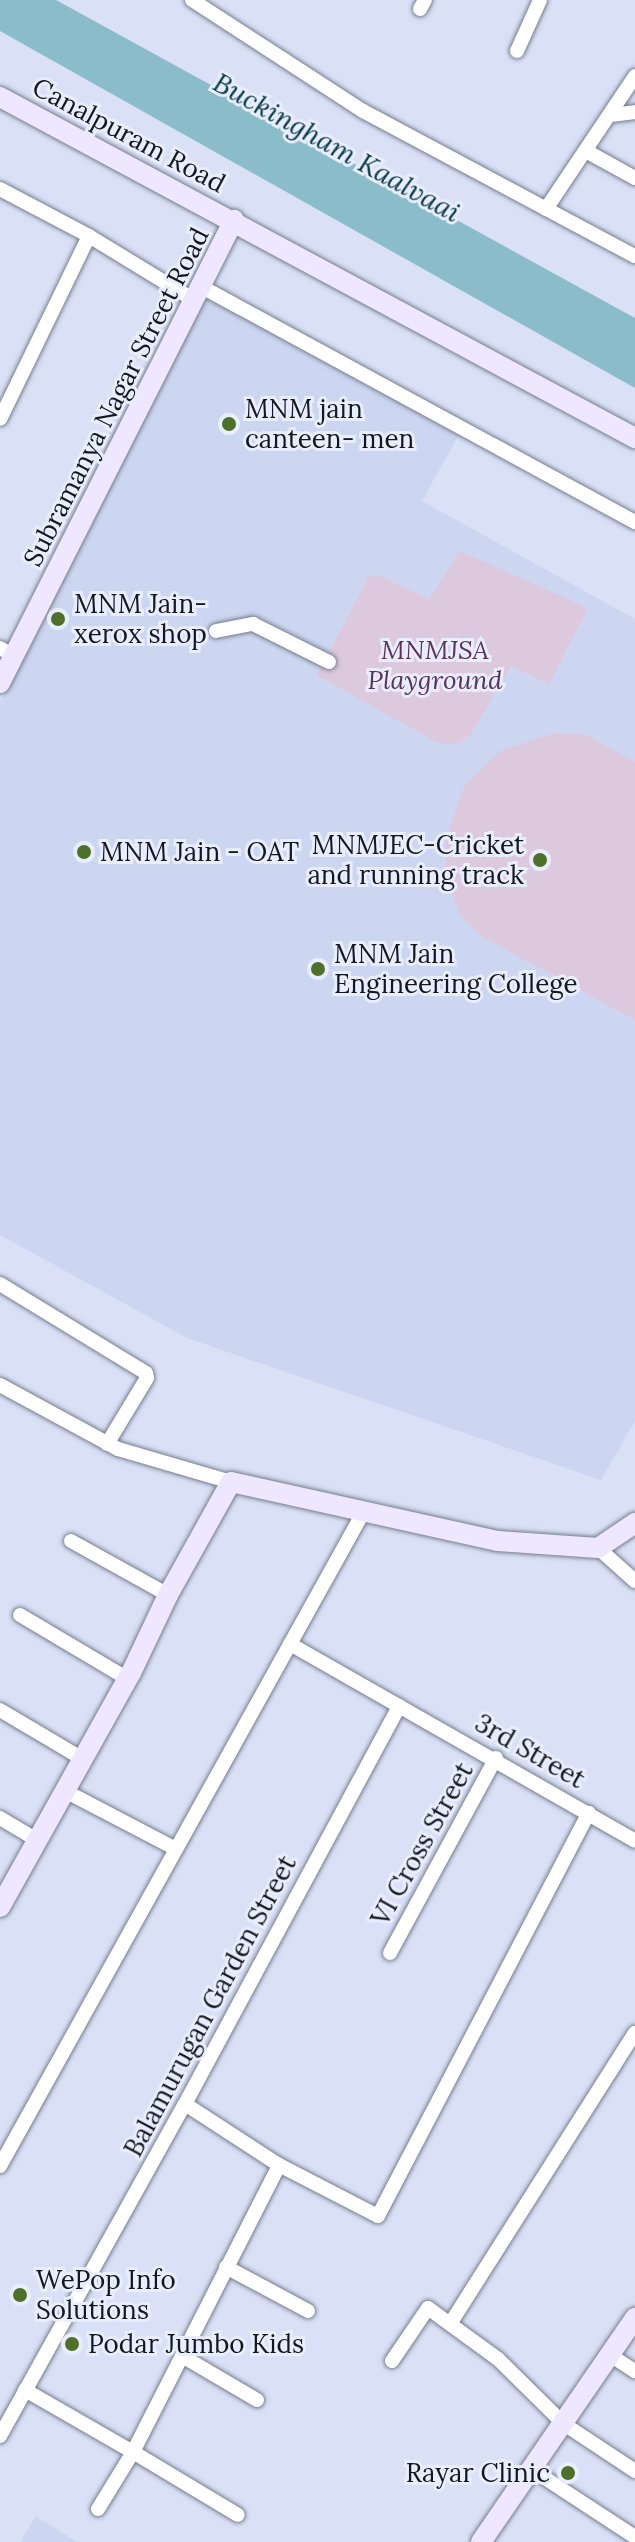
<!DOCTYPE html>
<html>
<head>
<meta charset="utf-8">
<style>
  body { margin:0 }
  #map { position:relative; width:635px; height:2542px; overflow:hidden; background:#dae1f6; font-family:Lora,serif }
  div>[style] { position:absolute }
  .built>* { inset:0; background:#ccd6f1 }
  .green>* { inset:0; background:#ddc9dd }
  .water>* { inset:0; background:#8abcc9 }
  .roads { filter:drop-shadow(0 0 2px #777e90) drop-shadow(0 0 2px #777e90) }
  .street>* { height:14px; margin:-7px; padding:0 7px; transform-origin:7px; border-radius:7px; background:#fff }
  .secondary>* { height:20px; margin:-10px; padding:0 10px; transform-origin:10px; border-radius:10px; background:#eee7fd }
  .dots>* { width:22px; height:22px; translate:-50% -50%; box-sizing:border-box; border:4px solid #e8eeff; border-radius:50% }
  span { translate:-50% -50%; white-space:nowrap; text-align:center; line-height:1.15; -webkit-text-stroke:6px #e8eeff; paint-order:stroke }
  .street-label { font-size:26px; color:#15171e }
  .poi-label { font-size:26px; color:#15171e }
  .left { translate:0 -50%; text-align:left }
  .right { translate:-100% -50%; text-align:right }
  .park-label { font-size:26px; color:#5b325d; font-style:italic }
  .water-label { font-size:28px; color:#093943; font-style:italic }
</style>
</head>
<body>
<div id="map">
  <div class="built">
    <i style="clip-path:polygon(205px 292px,461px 431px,422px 501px,635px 619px,635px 1421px,601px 1480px,187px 1338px,0 1235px,0 702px)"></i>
    <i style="clip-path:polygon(36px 2516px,77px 2542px,20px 2542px)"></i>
  </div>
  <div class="green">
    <i style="clip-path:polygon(460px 551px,588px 608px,549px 684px,511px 666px,471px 734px,457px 744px,438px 743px,317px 675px,369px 576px,380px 576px,429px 599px)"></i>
    <i style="clip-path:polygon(554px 733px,587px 735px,635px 762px,635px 1020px,481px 936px,462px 917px,446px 882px,446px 838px,464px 786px,500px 751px)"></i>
  </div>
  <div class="water">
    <i style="clip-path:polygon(0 0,56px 0,635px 318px,635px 388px,0 31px)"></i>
  </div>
  <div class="roads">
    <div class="street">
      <i style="left:192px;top:0;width:204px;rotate:33deg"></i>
      <i style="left:363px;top:111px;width:308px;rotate:28.1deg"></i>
      <i style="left:420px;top:9px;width:10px;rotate:-61deg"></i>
      <i style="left:517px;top:51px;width:56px;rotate:-65.7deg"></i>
      <i style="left:611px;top:115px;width:24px;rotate:-7deg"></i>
      <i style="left:586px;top:151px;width:56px;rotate:28.9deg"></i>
      <i style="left:0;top:189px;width:101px;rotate:27.8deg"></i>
      <i style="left:89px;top:236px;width:203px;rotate:115.9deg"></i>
      <i style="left:546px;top:209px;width:160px;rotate:-56.2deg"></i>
      <i style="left:89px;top:236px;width:123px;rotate:31.4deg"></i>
      <i style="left:202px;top:287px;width:493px;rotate:28.5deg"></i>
      <i style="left:216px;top:631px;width:38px;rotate:-11deg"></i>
      <i style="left:253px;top:624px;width:85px;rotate:26.6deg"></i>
      <i style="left:0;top:648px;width:16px;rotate:30deg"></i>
      <i style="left:0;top:1284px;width:171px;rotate:31.4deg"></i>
      <i style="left:146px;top:1373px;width:5px;rotate:79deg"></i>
      <i style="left:147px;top:1378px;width:77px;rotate:121.2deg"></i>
      <i style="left:0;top:1385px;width:134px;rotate:28.5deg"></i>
      <i style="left:118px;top:1449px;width:118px;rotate:16.3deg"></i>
      <i style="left:71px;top:1541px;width:111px;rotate:29.1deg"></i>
      <i style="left:598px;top:1548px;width:50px;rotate:41.7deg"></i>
      <i style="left:20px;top:1615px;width:126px;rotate:30.7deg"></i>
      <i style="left:290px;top:1644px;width:397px;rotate:29.7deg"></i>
      <i style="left:0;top:1710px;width:96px;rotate:30.6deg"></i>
      <i style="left:65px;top:1791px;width:125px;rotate:27.6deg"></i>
      <i style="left:0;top:1818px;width:43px;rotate:30.7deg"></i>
      <i style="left:390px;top:1953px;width:222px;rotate:-61.5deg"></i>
      <i style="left:185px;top:2104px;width:112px;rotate:33deg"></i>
      <i style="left:279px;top:2165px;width:111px;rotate:27.3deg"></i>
      <i style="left:378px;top:2216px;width:455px;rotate:-62.4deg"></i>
      <i style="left:0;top:2166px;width:749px;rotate:-60.94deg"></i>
      <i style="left:226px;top:2267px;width:93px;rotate:28.2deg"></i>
      <i style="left:450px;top:2324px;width:345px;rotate:-57.6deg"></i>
      <i style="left:610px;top:2355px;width:30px;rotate:33deg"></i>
      <i style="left:182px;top:2356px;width:87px;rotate:30.4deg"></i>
      <i style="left:392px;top:2361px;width:64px;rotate:-55.8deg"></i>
      <i style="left:428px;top:2308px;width:87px;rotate:36.1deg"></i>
      <i style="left:498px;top:2359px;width:93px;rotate:44.6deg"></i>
      <i style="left:564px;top:2424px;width:85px;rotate:33.5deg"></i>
      <i style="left:25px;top:2390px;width:125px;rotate:29.9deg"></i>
      <i style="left:133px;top:2452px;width:322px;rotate:-63deg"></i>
      <i style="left:0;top:2436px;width:380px;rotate:-60.9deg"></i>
      <i style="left:185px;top:2104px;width:452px;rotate:-61.7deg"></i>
      <i style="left:531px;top:2469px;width:124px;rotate:33.2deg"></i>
      <i style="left:98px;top:2509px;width:67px;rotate:-58.4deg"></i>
      <i style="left:133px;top:2452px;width:122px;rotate:31deg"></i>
    </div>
    <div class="secondary">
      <i style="left:0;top:97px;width:721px;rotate:28.24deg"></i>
      <i style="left:0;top:683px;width:519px;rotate:-63.19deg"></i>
      <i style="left:0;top:1907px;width:268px;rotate:-60.8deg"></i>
      <i style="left:131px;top:1673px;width:86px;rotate:-64.6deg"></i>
      <i style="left:168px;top:1595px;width:129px;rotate:-60.9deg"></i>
      <i style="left:231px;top:1482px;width:273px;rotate:12.5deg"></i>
      <i style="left:498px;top:1541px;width:100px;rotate:4deg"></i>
      <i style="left:598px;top:1548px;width:45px;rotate:-34deg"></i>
      <i style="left:481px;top:2542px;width:272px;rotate:-55.5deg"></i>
    </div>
  </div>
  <div class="dots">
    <i style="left:229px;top:424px;background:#4e712a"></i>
    <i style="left:58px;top:619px;background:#4e712a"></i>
    <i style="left:84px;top:852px;background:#4e712a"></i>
    <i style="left:540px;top:860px;background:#4e712a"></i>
    <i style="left:318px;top:969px;background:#4e712a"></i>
    <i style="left:20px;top:2295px;background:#4e712a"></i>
    <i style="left:72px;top:2344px;background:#4e712a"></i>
    <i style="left:568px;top:2473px;background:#4e712a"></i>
  </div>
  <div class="street-label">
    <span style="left:129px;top:135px;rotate:28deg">Canalpuram Road</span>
    <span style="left:116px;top:397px;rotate:-63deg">Subramanya Nagar Street Road</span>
    <span style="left:530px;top:1751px;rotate:30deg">3rd Street</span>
    <span style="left:422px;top:1844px;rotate:-61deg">VI Cross Street</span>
    <span style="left:210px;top:2006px;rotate:-62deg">Balamurugan Garden Street</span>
  </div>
  <div class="poi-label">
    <span class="left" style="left:245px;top:424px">MNM jain<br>canteen- men</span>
    <span class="left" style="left:74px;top:619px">MNM Jain-<br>xerox shop</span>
    <span class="right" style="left:524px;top:860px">MNMJEC-Cricket<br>and running track</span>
    <span class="left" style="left:100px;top:852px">MNM Jain - OAT</span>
    <span class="left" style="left:334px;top:969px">MNM Jain<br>Engineering College</span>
    <span class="left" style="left:36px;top:2295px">WePop Info<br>Solutions</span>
    <span class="left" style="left:88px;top:2344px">Podar Jumbo Kids</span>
    <span class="right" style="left:550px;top:2473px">Rayar Clinic</span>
  </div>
  <div class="park-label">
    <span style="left:435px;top:665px">MNMJSA<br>Playground</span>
  </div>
  <div class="water-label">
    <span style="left:337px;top:147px;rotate:29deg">Buckingham Kaalvaai</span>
  </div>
</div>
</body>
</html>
